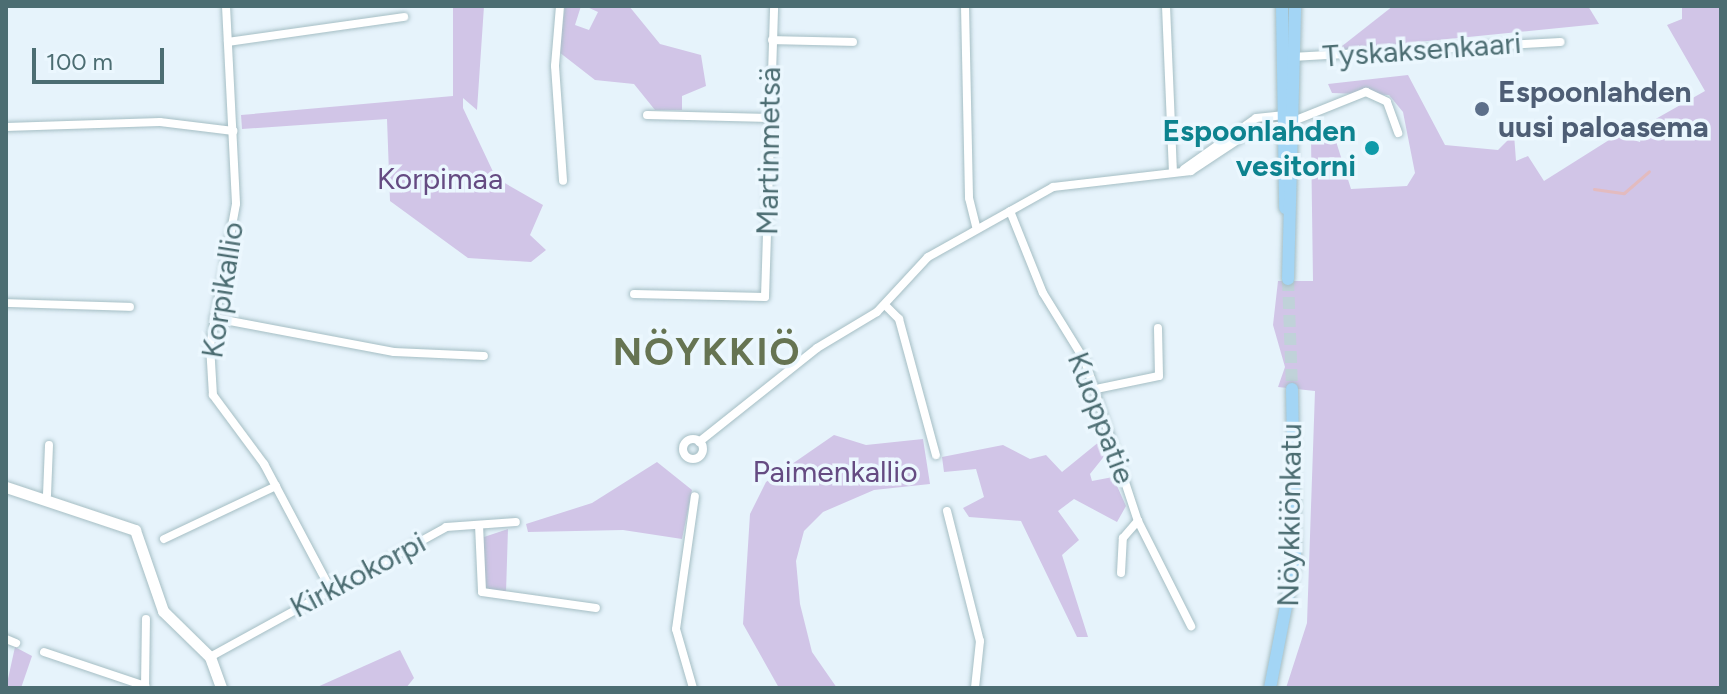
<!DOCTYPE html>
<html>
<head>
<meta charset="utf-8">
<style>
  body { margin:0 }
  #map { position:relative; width:1727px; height:694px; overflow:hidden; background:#e6f3fb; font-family:Figtree,sans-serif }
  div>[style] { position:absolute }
  .green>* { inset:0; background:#d1c5e7 }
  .stream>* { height:3px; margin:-1.5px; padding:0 1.5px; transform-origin:1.5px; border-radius:1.5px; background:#e3bbbf }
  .primary-tunnel>* { height:12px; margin-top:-6px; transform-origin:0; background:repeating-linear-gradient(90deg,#c0d2d9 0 12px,transparent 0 18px) }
  .roads { filter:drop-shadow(0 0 2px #a5bec4) drop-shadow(0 0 2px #a5bec4) }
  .street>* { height:8px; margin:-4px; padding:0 4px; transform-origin:4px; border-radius:4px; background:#fff }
  .street>.ring { margin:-4px; padding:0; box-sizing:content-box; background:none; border:8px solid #fff; border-radius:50% }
  .secondary>* { height:11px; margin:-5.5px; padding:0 5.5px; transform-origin:5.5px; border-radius:5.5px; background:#fff }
  .primary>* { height:12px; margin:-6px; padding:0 6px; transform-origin:6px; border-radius:6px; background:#a3d5f5 }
  .dots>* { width:22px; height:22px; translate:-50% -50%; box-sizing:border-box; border:4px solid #ebf7fe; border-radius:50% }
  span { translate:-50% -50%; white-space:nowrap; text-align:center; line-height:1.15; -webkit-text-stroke:7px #ebf7fe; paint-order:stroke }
  .street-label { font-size:30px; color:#4c6d72 }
  .service-label { font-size:30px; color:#4e5e75; font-weight:700 }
  .left { translate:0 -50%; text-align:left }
  .culture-label { font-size:30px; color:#0d838f; font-weight:700 }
  .right { translate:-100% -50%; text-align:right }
  .park-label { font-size:30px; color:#654b82 }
  .district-label { font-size:38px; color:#667452; font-weight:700; letter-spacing:2px }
  .frame { position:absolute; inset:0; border:8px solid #4c6d72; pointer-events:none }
  .scale { position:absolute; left:32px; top:48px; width:132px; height:36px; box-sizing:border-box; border:4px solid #4c6d72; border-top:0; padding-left:10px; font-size:24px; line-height:28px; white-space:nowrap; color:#4c6d72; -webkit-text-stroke:6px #ebf7fe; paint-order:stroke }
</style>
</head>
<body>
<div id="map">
  <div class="green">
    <i style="clip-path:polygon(453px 6px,484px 6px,477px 110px,463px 98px,463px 108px,496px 178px,543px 205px,530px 235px,546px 250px,531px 262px,468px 258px,390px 201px,387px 119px,242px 129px,241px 115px,453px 96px)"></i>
    <i style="clip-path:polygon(565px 6px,581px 6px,575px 25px,589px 30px,598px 12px,585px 6px,629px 6px,660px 44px,701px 55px,706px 86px,682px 96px,682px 110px,655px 110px,634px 84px,595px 80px,559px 52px)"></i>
    <i style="clip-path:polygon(1393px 6px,1588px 6px,1599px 24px,1337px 50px)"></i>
    <i style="clip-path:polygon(1682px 6px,1721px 6px,1721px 688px,1286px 688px,1307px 623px,1315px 391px,1278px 387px,1285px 367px,1273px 325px,1278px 281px,1313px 281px,1311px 138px,1334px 135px,1351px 189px,1407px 186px,1415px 173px,1403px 112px,1389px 95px,1332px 93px,1328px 84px,1408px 75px,1445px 145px,1498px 150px,1514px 134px,1516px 161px,1528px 156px,1544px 181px,1617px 135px,1640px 142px,1645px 125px,1705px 91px,1667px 25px,1682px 19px)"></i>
    <i style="clip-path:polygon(834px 435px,866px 445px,923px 439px,930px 484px,874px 490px,823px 512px,804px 531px,796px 561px,800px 604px,812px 652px,837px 688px,779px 688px,743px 624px,750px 514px,766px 482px)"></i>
    <i style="clip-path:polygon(1105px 437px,1110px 449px,1090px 474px,1092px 481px,1113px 477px,1126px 506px,1117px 522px,1074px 499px,1058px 511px,1079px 540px,1062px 555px,1088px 637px,1077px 637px,1021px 521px,969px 517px,963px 508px,984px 497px,976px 469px,944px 472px,942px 457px,1003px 445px,1030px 459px,1046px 455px,1062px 472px)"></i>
    <i style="clip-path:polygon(657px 462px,692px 490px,682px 539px,623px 530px,528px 532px,526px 524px,592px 503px)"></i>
    <i style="clip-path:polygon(508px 529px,506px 592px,487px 589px,480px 583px,481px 538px)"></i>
    <i style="clip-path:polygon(15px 647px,32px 656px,21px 688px,6px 688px)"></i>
    <i style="clip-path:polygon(400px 650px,414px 678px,406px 688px,315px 688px)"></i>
  </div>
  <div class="stream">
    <i style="left:1594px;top:189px;width:30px;rotate:8deg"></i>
    <i style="left:1624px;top:193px;width:33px;rotate:-41deg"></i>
  </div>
  <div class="primary-tunnel">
    <i style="left:1288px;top:279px;width:110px;rotate:87.9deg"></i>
  </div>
  <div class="roads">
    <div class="street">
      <i style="left:226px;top:6px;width:198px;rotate:87.1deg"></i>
      <i style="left:236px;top:204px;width:143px;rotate:100.4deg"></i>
      <i style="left:210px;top:345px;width:50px;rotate:86.6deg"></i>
      <i style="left:213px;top:395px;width:86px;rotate:53.5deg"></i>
      <i style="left:264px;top:464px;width:140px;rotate:62deg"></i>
      <i style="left:560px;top:6px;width:60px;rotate:94.8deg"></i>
      <i style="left:555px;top:66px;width:115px;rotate:86deg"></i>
      <i style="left:965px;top:6px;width:192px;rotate:88.8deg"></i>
      <i style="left:969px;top:198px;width:32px;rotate:76deg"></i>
      <i style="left:1166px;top:6px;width:164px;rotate:87.6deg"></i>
      <i style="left:772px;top:40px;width:81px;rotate:1.4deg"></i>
      <i style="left:228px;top:42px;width:178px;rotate:-8.1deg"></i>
      <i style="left:1291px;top:57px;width:270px;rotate:-3.2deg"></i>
      <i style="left:647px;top:115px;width:123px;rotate:1.4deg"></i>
      <i style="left:6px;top:127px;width:154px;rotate:-1.9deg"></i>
      <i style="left:160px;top:122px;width:74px;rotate:7deg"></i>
      <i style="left:1184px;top:169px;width:88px;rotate:-35.3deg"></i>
      <i style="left:1256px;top:118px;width:29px;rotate:-6deg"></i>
      <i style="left:1010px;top:211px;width:88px;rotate:68.1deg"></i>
      <i style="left:1043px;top:293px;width:80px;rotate:58.3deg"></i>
      <i style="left:1085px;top:361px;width:169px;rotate:71.7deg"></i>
      <i style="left:1138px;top:521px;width:118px;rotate:63.2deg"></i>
      <i style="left:634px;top:294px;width:131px;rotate:1.3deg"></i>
      <i style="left:765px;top:297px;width:291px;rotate:-88.2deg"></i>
      <i style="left:6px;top:303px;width:124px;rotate:1.8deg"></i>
      <i style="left:885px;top:305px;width:20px;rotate:45deg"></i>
      <i style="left:899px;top:319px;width:141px;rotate:74.8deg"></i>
      <i style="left:214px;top:318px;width:183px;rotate:10.7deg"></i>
      <i style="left:394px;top:352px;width:90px;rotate:2.5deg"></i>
      <i style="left:1096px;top:389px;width:64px;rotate:-11.7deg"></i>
      <i style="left:1159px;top:376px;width:48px;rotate:-91.2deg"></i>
      <i class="ring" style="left:683px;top:439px;width:12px;height:12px"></i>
      <i style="left:699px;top:442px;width:151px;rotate:-38.5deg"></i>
      <i style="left:817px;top:348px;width:70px;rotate:-31deg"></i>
      <i style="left:877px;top:312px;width:75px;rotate:-47.2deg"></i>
      <i style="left:928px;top:257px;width:143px;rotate:-29.2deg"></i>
      <i style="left:1053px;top:187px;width:139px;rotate:-6.6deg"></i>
      <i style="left:1191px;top:171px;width:78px;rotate:-33.5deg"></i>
      <i style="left:1256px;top:128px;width:25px;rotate:-5deg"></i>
      <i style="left:1281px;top:126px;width:92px;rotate:-21.8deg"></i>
      <i style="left:1366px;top:92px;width:23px;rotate:25deg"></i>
      <i style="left:1387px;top:102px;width:33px;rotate:70deg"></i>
      <i style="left:47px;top:495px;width:50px;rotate:-87.7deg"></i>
      <i style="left:947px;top:511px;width:134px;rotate:75.8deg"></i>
      <i style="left:980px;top:641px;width:47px;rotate:96.1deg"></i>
      <i style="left:479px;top:525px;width:67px;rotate:87.4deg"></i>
      <i style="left:482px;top:592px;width:115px;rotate:8deg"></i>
      <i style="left:164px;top:539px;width:124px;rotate:-25.3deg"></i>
      <i style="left:1121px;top:573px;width:35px;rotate:-87deg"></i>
      <i style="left:1123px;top:538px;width:23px;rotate:-49deg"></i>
      <i style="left:6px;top:639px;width:11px;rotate:22deg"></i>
      <i style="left:44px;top:652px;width:107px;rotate:18.6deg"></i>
      <i style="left:210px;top:657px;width:269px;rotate:-28.8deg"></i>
      <i style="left:446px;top:527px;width:70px;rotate:-4.1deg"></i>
      <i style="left:145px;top:688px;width:69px;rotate:-89.2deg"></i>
      <i style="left:693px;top:688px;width:61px;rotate:-106.1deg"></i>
      <i style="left:676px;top:629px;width:134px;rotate:-81.9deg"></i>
    </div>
    <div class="secondary">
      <i style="left:6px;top:487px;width:136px;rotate:18.4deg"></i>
      <i style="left:135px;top:530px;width:86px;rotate:70.9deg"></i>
      <i style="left:163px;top:611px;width:66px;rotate:44.4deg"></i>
      <i style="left:210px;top:657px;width:33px;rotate:70deg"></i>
    </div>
    <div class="primary">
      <i style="left:1282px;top:6px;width:202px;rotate:89.1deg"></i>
      <i style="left:1288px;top:279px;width:273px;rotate:-88.5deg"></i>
      <i style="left:1270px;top:688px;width:130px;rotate:-78.9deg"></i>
      <i style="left:1295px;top:560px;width:171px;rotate:-91deg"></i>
    </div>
  </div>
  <div class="dots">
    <i style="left:1482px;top:109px;background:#5c6f8a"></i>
    <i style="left:1372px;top:148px;background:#0f9aa8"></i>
  </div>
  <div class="street-label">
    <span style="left:1422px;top:50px;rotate:-4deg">Tyskaksenkaari</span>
    <span style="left:769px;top:151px;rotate:-89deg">Martinmetsä</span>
    <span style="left:223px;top:290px;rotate:-81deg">Korpikallio</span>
    <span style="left:1101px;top:418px;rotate:69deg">Kuoppatie</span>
    <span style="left:1290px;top:515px;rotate:-89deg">Nöykkiönkatu</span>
    <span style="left:358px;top:575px;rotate:-28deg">Kirkkokorpi</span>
  </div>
  <div class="service-label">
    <span class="left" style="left:1498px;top:109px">Espoonlahden<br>uusi paloasema</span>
  </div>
  <div class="culture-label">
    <span class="right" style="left:1356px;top:148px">Espoonlahden<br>vesitorni</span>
  </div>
  <div class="park-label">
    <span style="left:440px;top:179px">Korpimaa</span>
    <span style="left:835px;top:472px">Paimenkallio</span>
  </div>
  <div class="district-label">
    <span style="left:707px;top:353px">NÖYKKIÖ</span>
  </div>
  <div class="frame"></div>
  <div class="scale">100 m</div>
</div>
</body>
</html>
